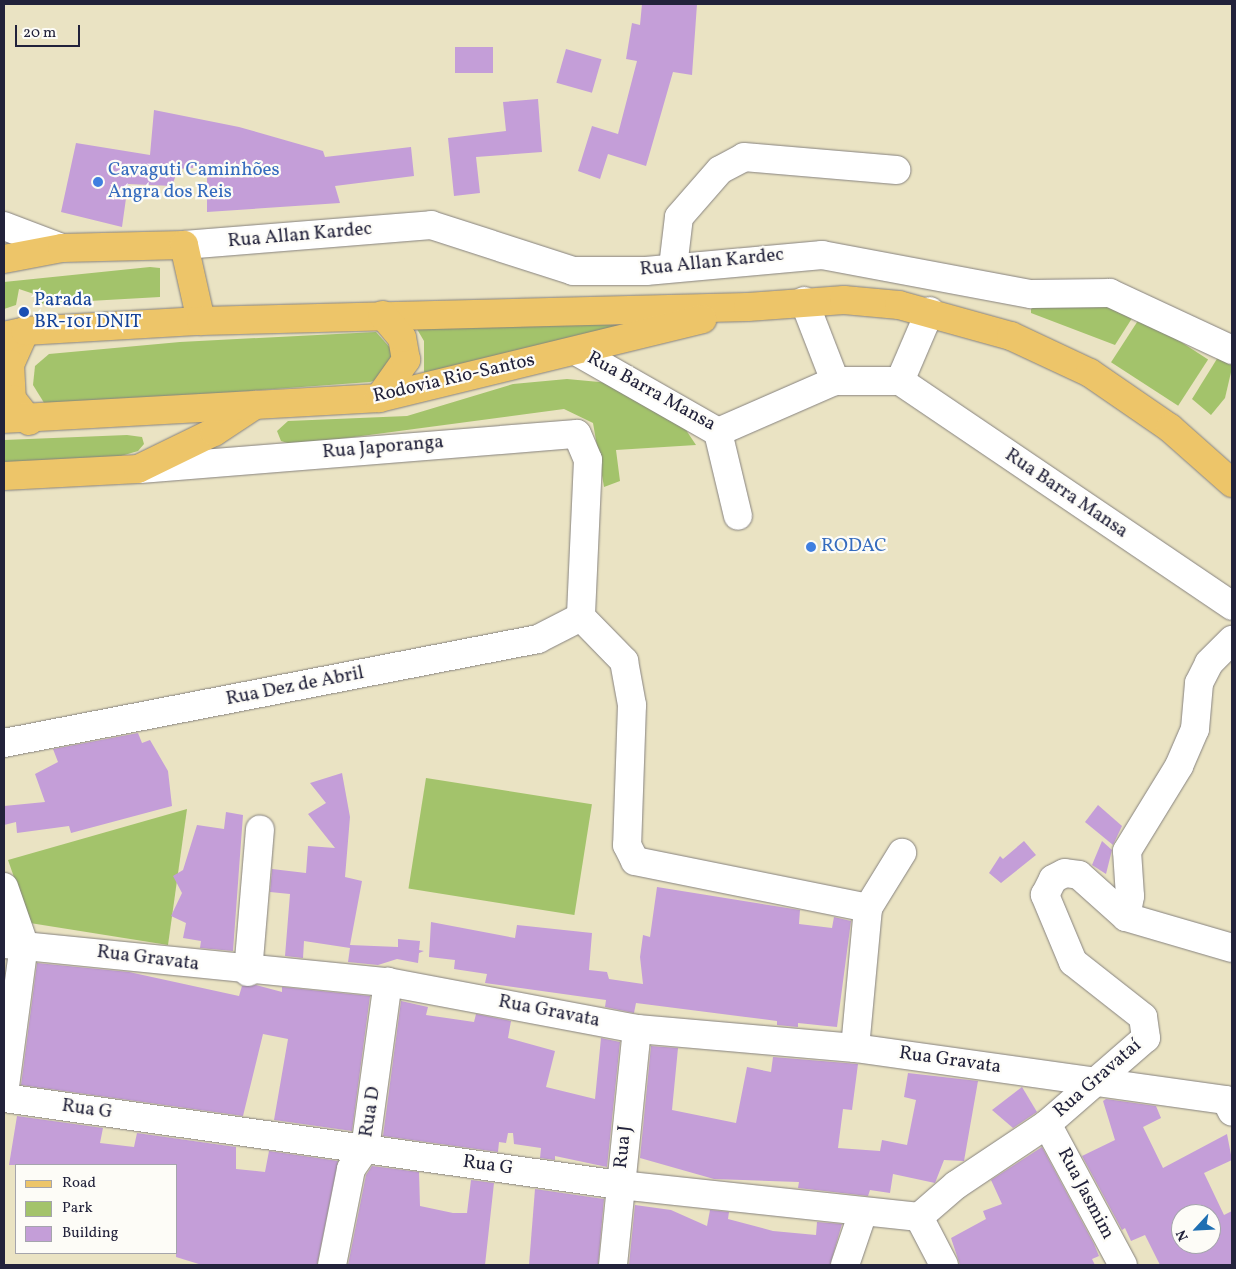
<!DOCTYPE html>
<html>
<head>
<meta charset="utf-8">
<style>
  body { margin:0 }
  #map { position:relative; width:1236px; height:1269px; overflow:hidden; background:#eae3c3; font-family:Vollkorn,serif }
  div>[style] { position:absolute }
  .green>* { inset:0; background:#a3c36b; transform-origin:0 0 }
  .building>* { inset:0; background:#c49ed8; transform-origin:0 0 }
  .roads { filter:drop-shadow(0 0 1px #86827f) drop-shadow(0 0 1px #86827f) }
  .minor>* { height:28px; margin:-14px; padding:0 14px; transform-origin:14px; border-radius:14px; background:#fff }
  .major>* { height:28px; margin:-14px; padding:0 14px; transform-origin:14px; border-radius:14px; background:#edc569 }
  .highway>* { height:28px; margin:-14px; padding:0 14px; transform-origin:14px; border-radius:14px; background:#edc569 }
  .dots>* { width:14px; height:14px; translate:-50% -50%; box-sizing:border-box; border:2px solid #fdfcf7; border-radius:50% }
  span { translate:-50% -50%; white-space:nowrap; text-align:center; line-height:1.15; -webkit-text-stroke:4.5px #fdfcf7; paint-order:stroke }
  .shop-label { font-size:19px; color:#366cbe }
  .left { translate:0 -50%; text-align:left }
  .street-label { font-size:19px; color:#22223b }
  .transit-label { font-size:19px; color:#164399 }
  .frame { position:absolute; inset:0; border:5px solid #22223b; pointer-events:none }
  .legend { position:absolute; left:15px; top:1164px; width:162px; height:90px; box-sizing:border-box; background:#fdfcf7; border:1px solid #a5a5ac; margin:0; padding:6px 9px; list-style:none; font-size:15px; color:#22223b }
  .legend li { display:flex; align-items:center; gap:10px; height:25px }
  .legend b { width:25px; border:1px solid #a5a5ac }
  .north { position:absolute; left:1171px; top:1204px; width:50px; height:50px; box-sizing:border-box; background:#fdfcf7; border:1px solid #a5a5ac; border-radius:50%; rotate:245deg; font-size:14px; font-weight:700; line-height:20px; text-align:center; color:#22223b }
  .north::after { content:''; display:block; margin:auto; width:18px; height:22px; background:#1f6fb2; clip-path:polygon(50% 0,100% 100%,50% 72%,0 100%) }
  .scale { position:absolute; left:15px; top:25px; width:65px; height:22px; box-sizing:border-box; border:2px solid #22223b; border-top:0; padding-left:6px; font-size:15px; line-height:18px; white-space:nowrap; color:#22223b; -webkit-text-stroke:4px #fdfcf7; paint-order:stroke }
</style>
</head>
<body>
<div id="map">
  <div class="green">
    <i style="clip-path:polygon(150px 267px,160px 268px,160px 297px,36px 304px,34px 294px,19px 289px,16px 305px,4px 309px,4px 282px)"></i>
    <i style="clip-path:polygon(1082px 292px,1136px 312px,1115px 345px,1031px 313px,1031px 299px)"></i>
    <i style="left:1141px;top:316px;width:80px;height:55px;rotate:33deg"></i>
    <i style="clip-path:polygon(414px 324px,624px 325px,424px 376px,424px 341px)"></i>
    <i style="clip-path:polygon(376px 332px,393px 351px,389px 376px,370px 382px,46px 406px,33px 385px,35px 366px,49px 354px,180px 342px)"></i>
    <i style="clip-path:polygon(1220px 354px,1232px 362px,1232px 368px,1225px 398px,1211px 415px,1192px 399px)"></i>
    <i style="clip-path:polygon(567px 379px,610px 383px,684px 427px,696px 445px,616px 450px,620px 481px,604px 487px,593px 423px,564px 409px,294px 445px,281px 441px,277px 431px,288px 421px,407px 416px,513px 384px)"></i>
    <i style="clip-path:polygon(127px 435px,142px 437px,144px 444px,138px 451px,121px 456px,4px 465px,4px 440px)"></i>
    <i style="left:426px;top:778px;width:168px;height:112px;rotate:9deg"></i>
    <i style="clip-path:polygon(187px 809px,168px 945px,30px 923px,8px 860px)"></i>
  </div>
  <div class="building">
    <i style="clip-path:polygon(642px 4px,697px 4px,692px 75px,673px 72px,646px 166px,608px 154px,600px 179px,578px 171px,592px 126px,618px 134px,637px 61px,626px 59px,632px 23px,640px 25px)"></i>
    <i style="left:455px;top:47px;width:38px;height:26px"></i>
    <i style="left:566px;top:49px;width:37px;height:35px;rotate:16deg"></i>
    <i style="clip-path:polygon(538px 99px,542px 152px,476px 157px,480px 193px,454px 196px,448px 138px,506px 131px,503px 102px)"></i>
    <i style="clip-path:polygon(154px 110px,239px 127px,323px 151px,325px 157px,411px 147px,414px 176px,335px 186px,340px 203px,207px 212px,207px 167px,178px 169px,172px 186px,128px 184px,122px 227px,61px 212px,76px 143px,150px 155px)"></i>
    <i style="clip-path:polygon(138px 733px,142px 743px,150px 740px,168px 771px,172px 806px,71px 833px,69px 826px,17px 833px,16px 822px,4px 825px,4px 806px,45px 802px,35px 774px,58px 762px,53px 749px)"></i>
    <i style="clip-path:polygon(342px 773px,350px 817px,345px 877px,362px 881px,350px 945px,398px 947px,398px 939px,420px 941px,419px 950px,424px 951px,419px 953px,418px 963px,397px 959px,378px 965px,348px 962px,350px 948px,304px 941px,303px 958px,285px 956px,290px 894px,270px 892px,272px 869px,306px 873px,308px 846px,335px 848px,308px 814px,326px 803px,310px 783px)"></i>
    <i style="clip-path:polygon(1098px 805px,1122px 826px,1113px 845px,1085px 822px)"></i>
    <i style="clip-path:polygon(226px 812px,243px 815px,233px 951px,200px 948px,201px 941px,183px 938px,186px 923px,171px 916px,182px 893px,173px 876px,183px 870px,197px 825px,224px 829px)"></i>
    <i style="clip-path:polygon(1024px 841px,1036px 855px,1001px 883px,989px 873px,1000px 856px,1003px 859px)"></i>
    <i style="clip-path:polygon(1102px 841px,1112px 850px,1106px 874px,1092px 865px)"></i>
    <i style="clip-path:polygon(657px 887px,800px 910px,799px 924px,832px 928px,834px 917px,851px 921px,837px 1027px,798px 1023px,798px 1027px,777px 1025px,777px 1021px,636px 1003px,634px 1013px,605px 1007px,606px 1000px,485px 983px,487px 974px,454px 969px,455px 960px,429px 957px,431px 922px,515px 938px,517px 925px,592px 933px,589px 970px,607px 972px,609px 979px,643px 984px,640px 957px,643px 935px,650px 937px)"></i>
    <i style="clip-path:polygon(37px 963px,129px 972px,239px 996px,242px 986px,256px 985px,282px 992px,282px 987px,370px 996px,352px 1131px,274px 1120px,288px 1039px,263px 1034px,243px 1116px,21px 1085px)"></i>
    <i style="clip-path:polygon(401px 1001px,428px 1007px,426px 1015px,474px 1022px,476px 1014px,511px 1021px,508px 1038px,555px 1051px,546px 1087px,595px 1099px,601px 1038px,620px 1042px,607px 1167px,555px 1156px,555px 1160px,540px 1158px,541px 1148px,514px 1144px,513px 1133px,508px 1133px,506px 1143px,499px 1142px,498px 1152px,383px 1136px)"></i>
    <i style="clip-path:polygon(651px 1046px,678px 1048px,672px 1110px,736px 1123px,747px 1067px,771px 1072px,773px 1057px,858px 1064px,852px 1110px,843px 1109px,838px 1148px,880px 1151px,882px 1140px,907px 1145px,916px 1100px,904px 1097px,908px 1073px,978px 1081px,964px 1161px,944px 1160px,935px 1183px,893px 1174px,890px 1193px,870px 1190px,868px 1196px,798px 1188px,799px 1182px,714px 1179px,640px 1158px)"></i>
    <i style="clip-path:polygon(1022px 1087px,1037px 1112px,1013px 1128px,992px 1110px)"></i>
    <i style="clip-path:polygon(evenodd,1106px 1099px,1156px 1106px,1161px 1118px,1143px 1127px,1163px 1168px,1227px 1134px,1232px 1160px,1204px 1173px,1224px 1215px,1232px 1211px,1232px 1265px,1160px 1265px,1145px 1235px,1131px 1241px,1125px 1228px,1122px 1230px,1082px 1156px,1115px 1140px,1103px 1101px,1106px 1099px,1181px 1214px,1211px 1214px,1211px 1244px,1181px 1244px,1181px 1214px)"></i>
    <i style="clip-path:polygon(17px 1116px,103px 1128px,100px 1143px,134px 1147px,137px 1133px,236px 1147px,236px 1169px,265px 1172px,269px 1151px,338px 1161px,317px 1265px,202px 1265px,176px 1257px,176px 1165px,9px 1165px)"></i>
    <i style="clip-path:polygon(1042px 1147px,1094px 1244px,1099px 1256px,1092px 1259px,1095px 1265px,960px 1265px,951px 1238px,986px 1219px,983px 1211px,1002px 1204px,991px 1180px)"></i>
    <i style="clip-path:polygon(372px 1166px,419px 1172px,420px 1206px,453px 1213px,467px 1213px,471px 1180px,494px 1183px,485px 1265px,348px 1265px,366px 1175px)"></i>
    <i style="clip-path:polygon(535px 1189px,604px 1199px,598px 1265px,529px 1265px)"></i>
    <i style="clip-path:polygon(635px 1205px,671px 1210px,707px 1226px,710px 1210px,729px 1212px,728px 1219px,773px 1231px,816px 1235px,817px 1222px,842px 1224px,830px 1265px,629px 1265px)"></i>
  </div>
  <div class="roads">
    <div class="minor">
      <i style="left:4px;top:226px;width:62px;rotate:20.8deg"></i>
      <i style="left:184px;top:245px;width:248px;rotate:-4.6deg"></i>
      <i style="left:431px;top:225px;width:149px;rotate:17.9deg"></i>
      <i style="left:573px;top:271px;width:73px"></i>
      <i style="left:646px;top:271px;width:177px;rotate:-5.2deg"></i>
      <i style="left:822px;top:255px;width:213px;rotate:10.6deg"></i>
      <i style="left:1031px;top:294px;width:79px;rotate:-0.7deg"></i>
      <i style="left:1110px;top:293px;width:135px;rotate:25deg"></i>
      <i style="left:673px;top:267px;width:50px;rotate:-83.2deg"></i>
      <i style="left:679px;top:217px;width:62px;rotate:-48.9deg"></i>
      <i style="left:720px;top:170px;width:27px;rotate:-28deg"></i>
      <i style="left:744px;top:157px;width:153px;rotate:4.9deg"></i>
      <i style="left:804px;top:301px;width:86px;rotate:68.8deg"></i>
      <i style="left:576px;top:351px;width:163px;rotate:29.7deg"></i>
      <i style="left:718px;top:432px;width:128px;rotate:-23.6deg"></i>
      <i style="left:835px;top:381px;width:65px"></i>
      <i style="left:900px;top:381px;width:401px;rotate:34.1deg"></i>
      <i style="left:900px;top:381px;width:76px;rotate:-66.8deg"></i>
      <i style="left:718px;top:432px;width:86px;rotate:76.6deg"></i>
      <i style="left:140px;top:469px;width:438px;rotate:-4.6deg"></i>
      <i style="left:577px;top:434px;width:28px;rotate:67deg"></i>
      <i style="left:588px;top:460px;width:157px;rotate:92.6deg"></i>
      <i style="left:581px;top:617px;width:62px;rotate:45.7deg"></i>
      <i style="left:624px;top:661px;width:45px;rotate:79.7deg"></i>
      <i style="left:632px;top:705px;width:140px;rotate:92deg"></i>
      <i style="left:627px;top:845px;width:18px;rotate:63deg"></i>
      <i style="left:635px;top:861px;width:238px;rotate:11.4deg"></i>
      <i style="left:4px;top:743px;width:544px;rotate:-11.02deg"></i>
      <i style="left:538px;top:639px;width:48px;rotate:-27.1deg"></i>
      <i style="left:4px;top:887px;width:60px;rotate:70.7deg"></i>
      <i style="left:24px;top:944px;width:151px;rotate:97.6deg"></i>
      <i style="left:1126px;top:917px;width:21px;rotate:-79deg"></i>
      <i style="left:1130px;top:896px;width:45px;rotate:-93.8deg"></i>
      <i style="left:1127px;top:851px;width:100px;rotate:-58.5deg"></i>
      <i style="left:1179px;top:766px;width:40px;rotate:-66.6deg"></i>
      <i style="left:1195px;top:729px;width:46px;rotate:-85deg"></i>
      <i style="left:1199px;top:683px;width:22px;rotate:-63deg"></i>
      <i style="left:1209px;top:663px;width:33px;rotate:-45deg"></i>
      <i style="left:4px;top:944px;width:386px;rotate:5.7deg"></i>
      <i style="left:388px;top:982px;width:253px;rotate:10.7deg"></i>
      <i style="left:637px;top:1029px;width:219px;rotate:5deg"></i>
      <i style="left:855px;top:1048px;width:375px;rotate:8deg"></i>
      <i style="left:1226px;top:1100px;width:13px;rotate:63deg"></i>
      <i style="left:248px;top:972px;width:143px;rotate:-85.2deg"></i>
      <i style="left:855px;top:1048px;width:141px;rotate:-84.7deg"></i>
      <i style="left:868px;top:908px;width:65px;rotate:-58.3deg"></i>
      <i style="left:4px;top:1098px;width:622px;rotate:8.04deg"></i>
      <i style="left:620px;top:1185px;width:301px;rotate:6.1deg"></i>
      <i style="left:1047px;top:1124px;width:160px;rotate:61.7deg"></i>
      <i style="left:919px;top:1217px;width:49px;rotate:-40.9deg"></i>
      <i style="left:956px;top:1185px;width:110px;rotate:-33.8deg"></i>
      <i style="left:1047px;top:1124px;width:131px;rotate:-41deg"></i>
      <i style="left:1146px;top:1038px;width:21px;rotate:-98deg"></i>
      <i style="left:1143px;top:1017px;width:89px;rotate:-141.8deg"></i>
      <i style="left:1073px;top:962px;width:73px;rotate:-112.7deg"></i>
      <i style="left:1045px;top:895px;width:18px;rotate:-63deg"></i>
      <i style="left:1053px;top:879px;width:13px;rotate:-27deg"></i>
      <i style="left:1065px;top:873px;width:14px;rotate:8deg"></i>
      <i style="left:1079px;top:875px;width:63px;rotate:41.8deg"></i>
      <i style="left:1126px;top:917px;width:110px;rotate:16.3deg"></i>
      <i style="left:919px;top:1217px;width:54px;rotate:62.5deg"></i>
      <i style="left:332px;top:1265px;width:98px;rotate:-78.8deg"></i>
      <i style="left:351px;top:1169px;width:24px;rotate:-55deg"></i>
      <i style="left:365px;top:1149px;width:169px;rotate:-82.2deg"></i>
      <i style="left:613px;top:1265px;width:237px;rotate:-84.2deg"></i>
      <i style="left:845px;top:1265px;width:56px;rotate:-71.2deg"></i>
    </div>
    <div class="major">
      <i style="left:4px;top:259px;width:59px;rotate:-10.7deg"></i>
      <i style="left:62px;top:248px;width:122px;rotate:-1.4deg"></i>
      <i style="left:184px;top:245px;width:78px;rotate:77.4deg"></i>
      <i style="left:4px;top:476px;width:134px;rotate:-3deg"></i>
      <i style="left:138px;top:469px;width:85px;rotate:-26deg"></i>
      <i style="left:214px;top:432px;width:49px;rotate:-33.4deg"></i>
    </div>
    <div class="highway">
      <i style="left:25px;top:331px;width:36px;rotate:114deg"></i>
      <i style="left:10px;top:364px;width:35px;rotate:87deg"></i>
      <i style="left:12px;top:399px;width:28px;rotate:52deg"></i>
      <i style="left:4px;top:336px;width:22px;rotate:-13deg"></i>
      <i style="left:25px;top:331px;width:176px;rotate:-3.3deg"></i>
      <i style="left:201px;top:321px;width:547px;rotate:-1.47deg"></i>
      <i style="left:748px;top:307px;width:96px;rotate:-4.2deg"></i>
      <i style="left:844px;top:300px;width:55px;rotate:5.2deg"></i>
      <i style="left:899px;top:305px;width:116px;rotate:15.5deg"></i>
      <i style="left:1011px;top:336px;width:87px;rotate:25.1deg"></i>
      <i style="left:1090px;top:373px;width:97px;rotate:34.5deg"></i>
      <i style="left:1170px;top:428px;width:83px;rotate:41.6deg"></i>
      <i style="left:379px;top:398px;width:47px;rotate:-54.6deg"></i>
      <i style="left:406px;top:360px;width:22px;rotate:-100deg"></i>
      <i style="left:402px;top:338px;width:30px;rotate:-130deg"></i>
      <i style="left:4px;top:419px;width:376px;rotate:-3.2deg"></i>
      <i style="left:379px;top:398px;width:333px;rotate:-13.7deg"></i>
    </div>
  </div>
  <div class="dots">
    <i style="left:98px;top:182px;background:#3f7fe0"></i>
    <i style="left:24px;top:312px;background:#1a4fb4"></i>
    <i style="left:811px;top:547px;background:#3f7fe0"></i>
  </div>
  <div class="shop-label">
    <span class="left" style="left:108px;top:182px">Cavaguti Caminhões<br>Angra dos Reis</span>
    <span class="left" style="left:821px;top:547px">RODAC</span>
  </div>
  <div class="street-label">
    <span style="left:300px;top:236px;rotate:-5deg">Rua Allan Kardec</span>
    <span style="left:712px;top:263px;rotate:-6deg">Rua Allan Kardec</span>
    <span style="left:454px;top:379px;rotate:-13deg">Rodovia Rio-Santos</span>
    <span style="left:651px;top:392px;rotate:29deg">Rua Barra Mansa</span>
    <span style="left:383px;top:448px;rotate:-5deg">Rua Japoranga</span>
    <span style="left:1066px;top:494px;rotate:34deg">Rua Barra Mansa</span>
    <span style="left:295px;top:687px;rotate:-11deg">Rua Dez de Abril</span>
    <span style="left:148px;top:959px;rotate:7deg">Rua Gravata</span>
    <span style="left:549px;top:1012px;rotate:11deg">Rua Gravata</span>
    <span style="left:950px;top:1061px;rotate:8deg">Rua Gravata</span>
    <span style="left:1098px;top:1079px;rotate:-41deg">Rua Gravataí</span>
    <span style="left:87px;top:1110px;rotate:8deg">Rua G</span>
    <span style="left:371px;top:1112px;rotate:-81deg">Rua D</span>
    <span style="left:624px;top:1147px;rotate:-84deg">Rua J</span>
    <span style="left:488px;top:1166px;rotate:8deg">Rua G</span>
    <span style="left:1085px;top:1194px;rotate:62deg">Rua Jasmim</span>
  </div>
  <div class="transit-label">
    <span class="left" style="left:34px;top:312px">Parada<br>BR-101 DNIT</span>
  </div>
  <div class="frame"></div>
  <ul class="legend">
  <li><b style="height:6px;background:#edc569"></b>Road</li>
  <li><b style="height:14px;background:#a3c36b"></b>Park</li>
  <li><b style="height:14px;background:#c49ed8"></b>Building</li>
  </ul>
  <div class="north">N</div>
  <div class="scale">20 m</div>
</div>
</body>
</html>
